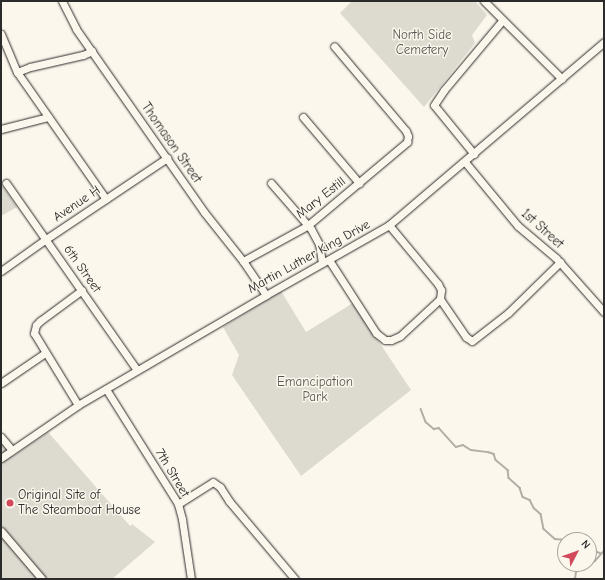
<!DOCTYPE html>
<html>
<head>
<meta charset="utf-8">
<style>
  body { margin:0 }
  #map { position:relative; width:605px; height:580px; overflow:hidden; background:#fbf7ec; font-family:"Comic Neue",sans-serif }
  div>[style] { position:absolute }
  .green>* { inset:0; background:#dddad0 }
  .stream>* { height:1.5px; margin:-0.75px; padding:0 0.75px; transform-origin:0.75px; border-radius:0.75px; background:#b1afa7 }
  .roads { filter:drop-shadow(0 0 1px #2b2b2b) drop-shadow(0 0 1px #2b2b2b) }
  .minor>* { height:7px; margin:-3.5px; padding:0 3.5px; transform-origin:3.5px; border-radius:3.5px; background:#fbf7ec }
  .dots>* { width:11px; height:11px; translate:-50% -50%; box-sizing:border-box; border:2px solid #fbf7ec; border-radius:50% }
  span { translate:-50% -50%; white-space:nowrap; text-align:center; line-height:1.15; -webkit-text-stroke:3px #fbf7ec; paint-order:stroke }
  .park-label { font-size:13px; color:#585754 }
  .street-label { font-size:13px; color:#2b2b2b }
  .poi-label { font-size:13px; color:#2b2b2b }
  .left { translate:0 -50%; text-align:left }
  .frame { position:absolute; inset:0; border:2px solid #2b2b2b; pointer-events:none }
  .north { position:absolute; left:557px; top:532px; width:40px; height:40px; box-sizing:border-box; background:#fbf7ec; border:1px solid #a8a59f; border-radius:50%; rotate:49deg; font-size:11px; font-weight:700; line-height:16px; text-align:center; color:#2b2b2b }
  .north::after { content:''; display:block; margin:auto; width:14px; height:18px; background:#d1495b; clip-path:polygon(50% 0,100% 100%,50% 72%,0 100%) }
</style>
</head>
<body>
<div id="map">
  <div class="green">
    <i style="clip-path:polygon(352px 1px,475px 1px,487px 15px,472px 35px,475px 43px,424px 107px,340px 13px)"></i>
    <i style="clip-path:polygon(1px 184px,17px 207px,1px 216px)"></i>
    <i style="clip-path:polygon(281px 291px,306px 332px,353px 303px,411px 390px,301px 476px,232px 375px,239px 355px,223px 327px)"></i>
    <i style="clip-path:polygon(48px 432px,130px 526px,132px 524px,155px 542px,112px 579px,1px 579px,1px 442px,13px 456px)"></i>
  </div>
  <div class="stream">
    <i style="left:421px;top:409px;width:14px;rotate:69deg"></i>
    <i style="left:426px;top:422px;width:11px;rotate:41deg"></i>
    <i style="left:434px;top:429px;width:5px;rotate:-11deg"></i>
    <i style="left:439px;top:428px;width:25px;rotate:48deg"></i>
    <i style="left:456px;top:447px;width:7px;rotate:-16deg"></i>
    <i style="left:463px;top:445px;width:9px;rotate:32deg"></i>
    <i style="left:471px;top:450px;width:17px;rotate:7deg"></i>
    <i style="left:488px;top:452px;width:6px;rotate:18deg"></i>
    <i style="left:494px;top:454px;width:6px;rotate:72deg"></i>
    <i style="left:496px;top:460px;width:16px;rotate:40deg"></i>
    <i style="left:508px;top:470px;width:8px;rotate:83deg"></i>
    <i style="left:509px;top:478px;width:15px;rotate:42deg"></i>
    <i style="left:520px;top:488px;width:9px;rotate:72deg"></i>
    <i style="left:523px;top:497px;width:8px;rotate:23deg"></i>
    <i style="left:530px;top:500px;width:9px;rotate:63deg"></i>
    <i style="left:534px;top:508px;width:9px;rotate:41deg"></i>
    <i style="left:541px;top:514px;width:15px;rotate:79deg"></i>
    <i style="left:544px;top:529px;width:15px;rotate:42deg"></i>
    <i style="left:555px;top:539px;width:12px;rotate:5deg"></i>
    <i style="left:589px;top:549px;width:12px;rotate:20deg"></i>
    <i style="left:589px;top:563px;width:6px;rotate:-18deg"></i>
    <i style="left:595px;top:561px;width:13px;rotate:-48deg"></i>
    <i style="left:575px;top:579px;width:7px;rotate:-82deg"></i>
    <i style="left:576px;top:572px;width:14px;rotate:-36deg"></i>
  </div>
  <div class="roads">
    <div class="minor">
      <i style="left:62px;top:1px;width:31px;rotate:63deg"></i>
      <i style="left:76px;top:29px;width:223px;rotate:55deg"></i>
      <i style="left:204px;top:212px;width:63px;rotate:51.5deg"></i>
      <i style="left:243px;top:261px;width:41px;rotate:55.9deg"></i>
      <i style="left:484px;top:1px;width:110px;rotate:45deg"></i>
      <i style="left:1px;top:34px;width:41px;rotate:67.2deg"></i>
      <i style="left:17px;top:72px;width:155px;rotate:55deg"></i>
      <i style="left:17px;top:72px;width:14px;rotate:-21deg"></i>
      <i style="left:30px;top:67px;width:54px;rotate:-12.8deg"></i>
      <i style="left:83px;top:55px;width:10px;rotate:-24deg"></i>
      <i style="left:303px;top:117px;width:87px;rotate:49.7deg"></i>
      <i style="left:1px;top:129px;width:49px;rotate:-14.3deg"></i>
      <i style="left:474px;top:154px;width:63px;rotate:-129.2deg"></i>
      <i style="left:434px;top:105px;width:18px;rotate:-56deg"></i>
      <i style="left:444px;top:90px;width:90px;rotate:-50deg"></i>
      <i style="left:465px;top:162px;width:83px;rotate:50.4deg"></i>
      <i style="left:518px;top:226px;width:50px;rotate:40.1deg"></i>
      <i style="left:556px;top:258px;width:72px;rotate:48.4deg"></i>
      <i style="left:6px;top:183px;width:228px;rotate:55deg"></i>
      <i style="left:271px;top:183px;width:61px;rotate:49deg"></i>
      <i style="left:311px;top:229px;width:17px;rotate:62deg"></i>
      <i style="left:319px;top:244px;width:19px;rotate:81deg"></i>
      <i style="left:389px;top:225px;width:77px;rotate:50.3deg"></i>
      <i style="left:438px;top:284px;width:7px;rotate:63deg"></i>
      <i style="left:441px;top:290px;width:9px;rotate:96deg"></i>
      <i style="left:440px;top:299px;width:46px;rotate:55.6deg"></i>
      <i style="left:466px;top:337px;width:7px;rotate:34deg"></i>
      <i style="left:472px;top:341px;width:46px;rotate:-37.9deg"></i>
      <i style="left:508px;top:313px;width:73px;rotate:-44.4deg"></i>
      <i style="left:329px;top:260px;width:87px;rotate:57.2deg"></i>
      <i style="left:376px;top:333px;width:11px;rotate:38deg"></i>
      <i style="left:385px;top:340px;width:6px"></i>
      <i style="left:391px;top:340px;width:10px;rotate:-24deg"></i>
      <i style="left:400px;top:336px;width:54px;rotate:-42.8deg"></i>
      <i style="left:243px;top:261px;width:73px;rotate:-28.7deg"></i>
      <i style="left:307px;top:226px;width:131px;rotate:-40deg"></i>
      <i style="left:407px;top:142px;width:6px;rotate:-81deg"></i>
      <i style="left:408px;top:136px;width:5px;rotate:-112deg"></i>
      <i style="left:406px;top:131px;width:111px;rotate:-130.3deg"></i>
      <i style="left:1px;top:271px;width:55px;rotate:-35.4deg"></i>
      <i style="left:46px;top:239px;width:146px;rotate:-33.8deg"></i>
      <i style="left:1px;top:383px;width:53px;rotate:-34.3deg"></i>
      <i style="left:106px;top:389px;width:136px;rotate:57.9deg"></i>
      <i style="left:178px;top:504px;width:16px;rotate:75deg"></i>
      <i style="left:182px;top:519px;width:61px;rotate:81.5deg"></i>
      <i style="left:78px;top:405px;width:84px;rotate:-121.4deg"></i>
      <i style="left:34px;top:333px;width:8px;rotate:-76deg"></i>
      <i style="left:36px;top:325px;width:6px;rotate:-45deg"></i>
      <i style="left:40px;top:321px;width:52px;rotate:-36.4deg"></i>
      <i style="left:1px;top:437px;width:17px;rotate:50deg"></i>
      <i style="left:1px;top:458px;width:93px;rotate:-34.5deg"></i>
      <i style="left:78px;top:405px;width:218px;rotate:-30.3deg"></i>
      <i style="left:266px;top:295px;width:142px;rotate:-29.6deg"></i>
      <i style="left:389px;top:225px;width:282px;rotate:-40.4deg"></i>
      <i style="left:178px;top:504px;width:41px;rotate:-32.2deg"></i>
      <i style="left:213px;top:482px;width:9px;rotate:36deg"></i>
      <i style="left:220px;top:487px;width:17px;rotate:57deg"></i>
      <i style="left:229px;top:501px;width:102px;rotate:49.8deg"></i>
      <i style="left:1px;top:531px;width:63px;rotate:49.5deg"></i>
    </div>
  </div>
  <div class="dots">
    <i style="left:10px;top:503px;background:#d1495b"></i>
  </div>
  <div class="park-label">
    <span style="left:422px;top:43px">North Side<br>Cemetery</span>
    <span style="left:315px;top:390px">Emancipation<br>Park</span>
  </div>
  <div class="street-label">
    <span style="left:171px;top:143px;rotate:55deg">Thomason Street</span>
    <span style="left:321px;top:198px;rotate:-38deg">Mary Estill</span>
    <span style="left:77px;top:204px;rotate:-34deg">Avenue H</span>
    <span style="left:542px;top:229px;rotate:42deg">1st Street</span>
    <span style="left:309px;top:257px;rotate:-29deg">Martin Luther King Drive</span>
    <span style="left:82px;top:269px;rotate:55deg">6th Street</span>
    <span style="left:172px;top:473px;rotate:59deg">7th Street</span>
  </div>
  <div class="poi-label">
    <span class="left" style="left:18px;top:503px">Original Site of<br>The Steamboat House</span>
  </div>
  <div class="frame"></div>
  <div class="north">N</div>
</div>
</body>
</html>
